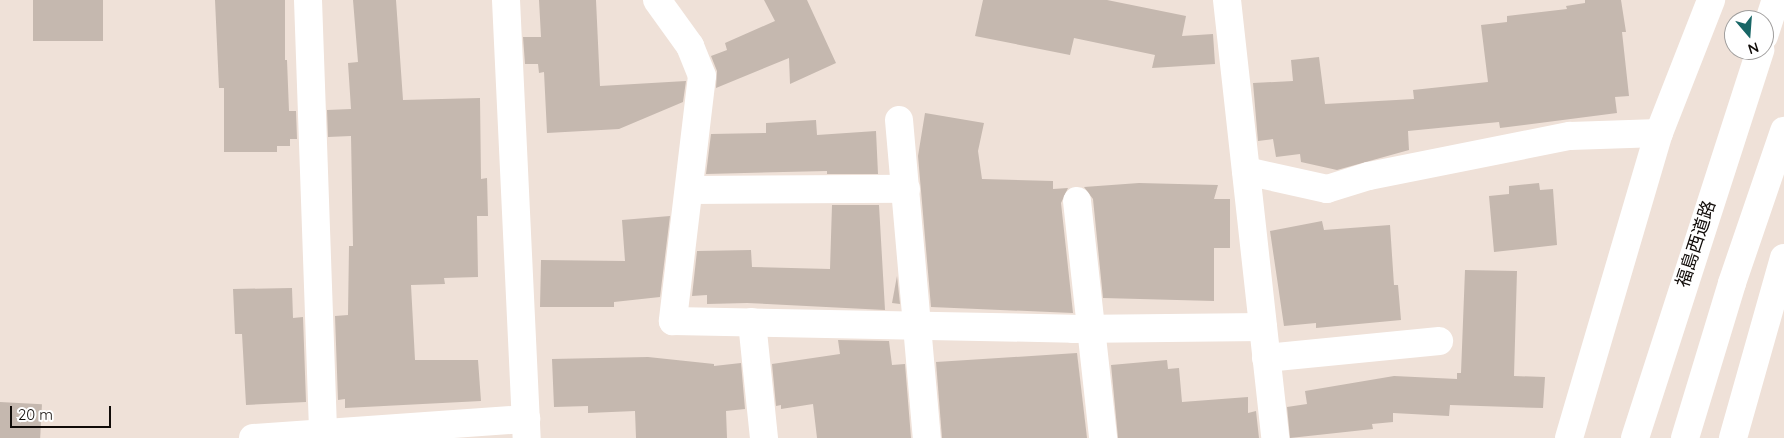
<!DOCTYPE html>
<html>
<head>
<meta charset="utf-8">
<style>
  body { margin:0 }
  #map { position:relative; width:1784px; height:438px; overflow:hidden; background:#efe1d8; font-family:Quicksand,"Noto Sans JP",sans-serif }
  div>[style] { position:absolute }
  .building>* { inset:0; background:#c5b8af; transform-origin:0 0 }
  .minor>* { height:28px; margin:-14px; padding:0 14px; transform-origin:14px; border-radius:14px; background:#fff }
  .highway>* { height:28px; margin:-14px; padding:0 14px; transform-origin:14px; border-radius:14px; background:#fff }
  span { translate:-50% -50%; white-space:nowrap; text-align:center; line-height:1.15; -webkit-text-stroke:4px #fff; paint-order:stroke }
  .street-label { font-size:18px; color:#100b08 }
  .north { position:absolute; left:1724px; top:10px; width:50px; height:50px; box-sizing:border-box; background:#fff; border:1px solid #9f9d9c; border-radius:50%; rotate:162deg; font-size:14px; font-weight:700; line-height:20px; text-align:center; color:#100b08 }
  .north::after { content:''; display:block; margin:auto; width:18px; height:22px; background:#186666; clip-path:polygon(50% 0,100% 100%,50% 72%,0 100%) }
  .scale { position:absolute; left:10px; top:406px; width:101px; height:22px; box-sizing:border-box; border:2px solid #100b08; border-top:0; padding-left:6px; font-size:15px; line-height:18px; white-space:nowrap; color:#100b08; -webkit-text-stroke:4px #fff; paint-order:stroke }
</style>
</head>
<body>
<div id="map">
  <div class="building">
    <i style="left:33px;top:0;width:70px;height:41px"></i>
    <i style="clip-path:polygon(215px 0,285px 0,285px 60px,287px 60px,289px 111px,296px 111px,297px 139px,290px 139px,290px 146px,277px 146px,277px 152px,224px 152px,224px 88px,219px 88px)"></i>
    <i style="clip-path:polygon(353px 0,396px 0,403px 100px,480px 98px,481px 179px,487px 178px,488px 216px,477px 216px,478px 277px,444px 278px,445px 284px,411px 285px,415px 360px,478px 360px,481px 401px,345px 408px,345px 399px,338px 400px,335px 316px,348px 315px,349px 246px,353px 246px,351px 136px,328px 137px,327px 110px,351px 109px,348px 63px,358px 62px)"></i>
    <i style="clip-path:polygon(539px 0,596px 0,600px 86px,686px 81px,683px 102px,619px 129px,547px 133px,544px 72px,539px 73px,538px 64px,525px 64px,523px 37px,541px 37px)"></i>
    <i style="clip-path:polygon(764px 0,807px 0,836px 63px,790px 84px,789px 58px,716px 88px,717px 71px,711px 56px,727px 50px,725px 43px,775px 21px)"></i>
    <i style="clip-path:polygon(983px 0,1107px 0,1186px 16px,1182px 36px,1213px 34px,1215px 64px,1152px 68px,1155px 55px,1074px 38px,1070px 55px,975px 36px)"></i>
    <i style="clip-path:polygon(1585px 0,1621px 0,1626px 32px,1622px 32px,1629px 96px,1615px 97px,1617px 113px,1500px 128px,1499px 122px,1408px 131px,1409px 150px,1337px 170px,1301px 162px,1300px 154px,1276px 157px,1273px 139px,1258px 141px,1253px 83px,1293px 81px,1291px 60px,1319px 57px,1325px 104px,1414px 99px,1413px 90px,1488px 82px,1481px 25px,1507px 22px,1507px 16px,1567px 9px,1566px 6px,1585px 3px)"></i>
    <i style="clip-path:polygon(925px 113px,984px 123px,978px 151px,982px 179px,1053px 181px,1053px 189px,1068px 188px,1061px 203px,1073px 313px,931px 307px,918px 156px)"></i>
    <i style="clip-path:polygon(816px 120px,817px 135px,876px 131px,878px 174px,827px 174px,827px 171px,706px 174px,711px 134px,766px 133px,766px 123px)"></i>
    <i style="clip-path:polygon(1139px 183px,1218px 185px,1214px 199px,1230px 199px,1230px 248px,1214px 248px,1214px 301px,1103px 298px,1093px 199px,1084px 187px)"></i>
    <i style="clip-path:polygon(1539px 183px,1540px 190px,1553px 189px,1557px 245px,1494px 252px,1489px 196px,1509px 194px,1509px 186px)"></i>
    <i style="clip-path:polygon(832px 205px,879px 205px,885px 310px,747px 303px,707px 304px,707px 295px,692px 296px,697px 251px,751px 250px,752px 267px,830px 269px)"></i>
    <i style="clip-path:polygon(670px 216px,660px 297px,614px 302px,614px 307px,540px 307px,541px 260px,625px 261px,622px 220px)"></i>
    <i style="clip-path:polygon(1322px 221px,1324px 230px,1390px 225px,1394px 285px,1398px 285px,1401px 320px,1316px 328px,1316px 323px,1284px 326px,1270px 231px)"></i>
    <i style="clip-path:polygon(1465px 270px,1517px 271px,1514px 376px,1545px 377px,1543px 408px,1450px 405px,1449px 416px,1393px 413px,1393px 422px,1372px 424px,1373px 429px,1290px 438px,1287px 407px,1307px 404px,1305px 391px,1394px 376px,1457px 379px,1457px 373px,1461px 373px)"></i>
    <i style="clip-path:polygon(897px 276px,900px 304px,892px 303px)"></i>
    <i style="clip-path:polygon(292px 288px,293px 318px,303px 317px,306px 402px,246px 405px,242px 334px,235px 334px,233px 289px)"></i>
    <i style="clip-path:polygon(838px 340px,889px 341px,892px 365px,905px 364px,911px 438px,817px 438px,813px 404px,781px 409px,781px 405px,776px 406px,772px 364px,840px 354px)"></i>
    <i style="clip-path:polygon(1077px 353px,1087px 438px,942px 438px,936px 362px)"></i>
    <i style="clip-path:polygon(648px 357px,714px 364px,714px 366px,741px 363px,745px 409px,726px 411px,727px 438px,636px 438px,635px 411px,588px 413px,588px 406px,554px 407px,552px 359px)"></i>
    <i style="clip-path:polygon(1167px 360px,1168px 369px,1179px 368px,1182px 402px,1248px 397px,1248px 413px,1256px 411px,1259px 438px,1118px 438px,1111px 365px)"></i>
    <i style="left:0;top:402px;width:42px;height:36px;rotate:3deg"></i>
  </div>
  <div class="minor">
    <i style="left:308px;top:0;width:431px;rotate:88deg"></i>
    <i style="left:506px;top:0;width:439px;rotate:87.3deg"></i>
    <i style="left:657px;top:0;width:57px;rotate:54.3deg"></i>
    <i style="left:690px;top:46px;width:32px;rotate:68deg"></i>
    <i style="left:702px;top:76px;width:247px;rotate:96.8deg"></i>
    <i style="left:673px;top:321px;width:400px;rotate:1.1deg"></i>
    <i style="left:1073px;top:329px;width:190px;rotate:-0.6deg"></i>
    <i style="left:1227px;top:0;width:441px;rotate:83.7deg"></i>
    <i style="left:899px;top:120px;width:319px;rotate:85deg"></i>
    <i style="left:1246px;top:171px;width:83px;rotate:12.5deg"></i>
    <i style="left:1327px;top:189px;width:44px;rotate:-17.2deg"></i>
    <i style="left:1369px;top:176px;width:205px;rotate:-11.3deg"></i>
    <i style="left:1570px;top:136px;width:89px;rotate:-1.9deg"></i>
    <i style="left:689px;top:190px;width:217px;rotate:-0.3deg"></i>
    <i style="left:1077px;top:201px;width:238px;rotate:83.7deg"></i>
    <i style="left:752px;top:322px;width:117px;rotate:84.1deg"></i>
    <i style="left:1266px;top:358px;width:174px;rotate:-5.6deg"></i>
    <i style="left:253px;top:438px;width:274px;rotate:-4deg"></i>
    <i style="left:1569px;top:438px;width:318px;rotate:-73.6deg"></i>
    <i style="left:1659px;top:133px;width:143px;rotate:-68.6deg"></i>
    <i style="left:1733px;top:438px;width:187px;rotate:-74.2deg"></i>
  </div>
  <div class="highway">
    <i style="left:1764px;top:36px;width:38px;rotate:-72deg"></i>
    <i style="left:1635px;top:438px;width:408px;rotate:-72.1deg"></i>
    <i style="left:1685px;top:438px;width:162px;rotate:-73.1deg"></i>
    <i style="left:1732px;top:283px;width:161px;rotate:-71.1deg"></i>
  </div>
  <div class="street-label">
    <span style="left:1696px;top:244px;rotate:-72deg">福島西道路</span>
  </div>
  <div class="north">N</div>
  <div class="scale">20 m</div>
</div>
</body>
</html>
